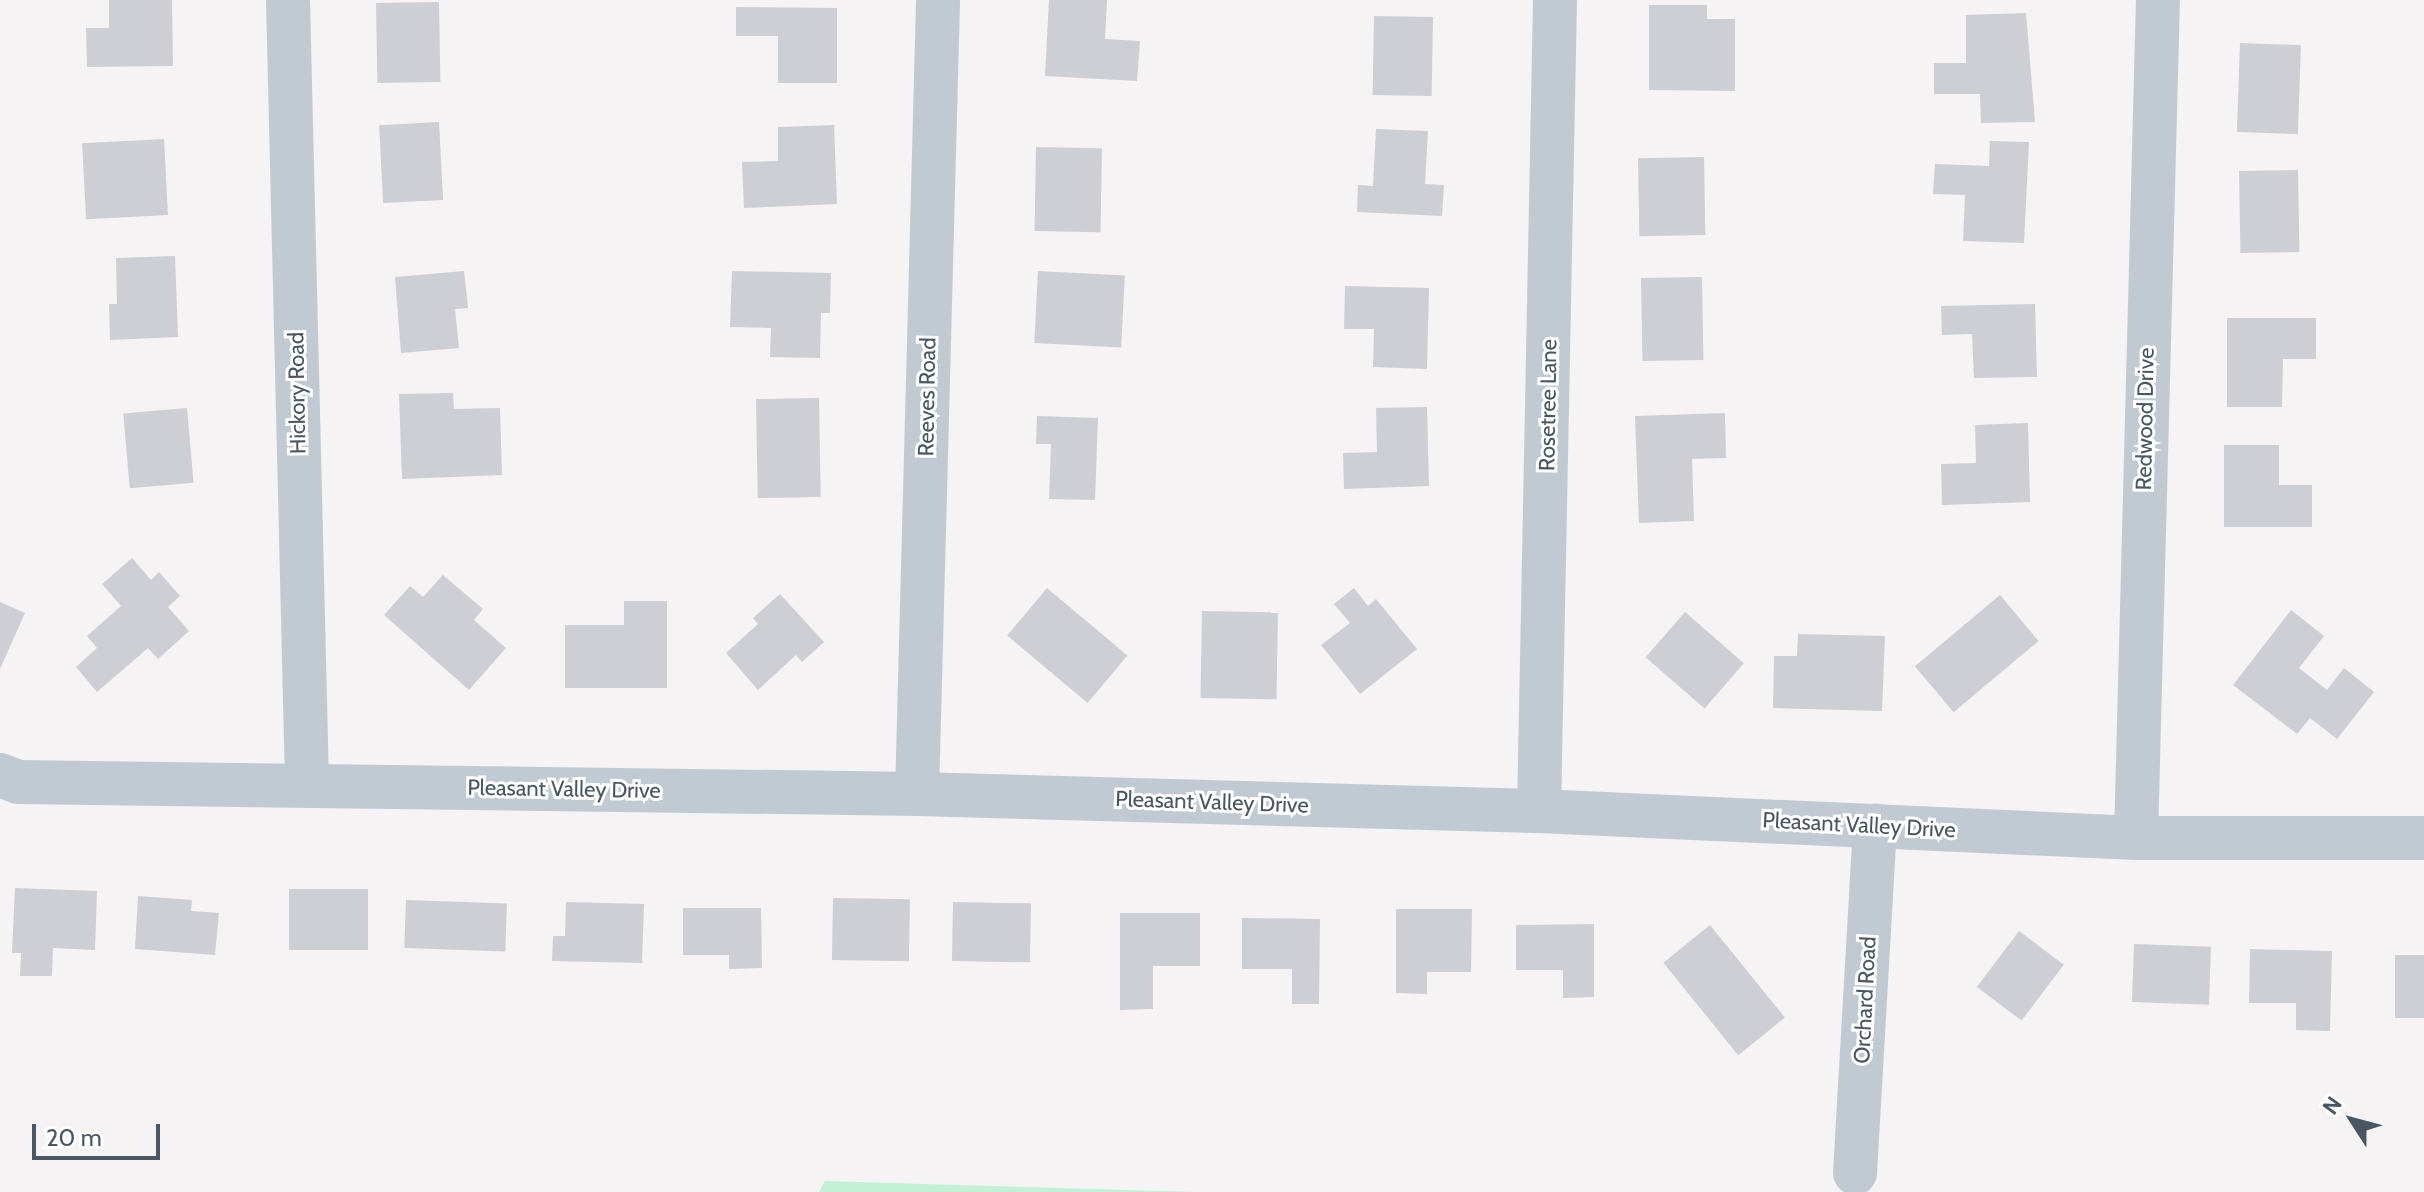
<!DOCTYPE html>
<html>
<head>
<meta charset="utf-8">
<style>
  body { margin:0 }
  #map { position:relative; width:2424px; height:1192px; overflow:hidden; background:#f5f3f3; font-family:Cabin,sans-serif }
  div>[style] { position:absolute }
  .green>* { inset:0; background:#c3f1d5 }
  .building>* { inset:0; background:#cdcfd5; transform-origin:0 0 }
  .minor>* { height:44px; margin:-22px; padding:0 22px; transform-origin:22px; border-radius:22px; background:#c1cad2 }
  span { translate:-50% -50%; white-space:nowrap; text-align:center; line-height:1.15; -webkit-text-stroke:6px #fff; paint-order:stroke }
  .street-label { font-size:22px; color:#4a5661 }
  .north { position:absolute; left:2312px; top:1080px; width:80px; height:80px; -webkit-text-stroke:6px #fff; paint-order:stroke; rotate:306deg; font-size:22px; font-weight:700; line-height:32px; text-align:center; color:#4a5661 }
  .north::after { content:''; display:block; margin:auto; width:28px; height:36px; background:#4a5661; clip-path:polygon(50% 0,100% 100%,50% 72%,0 100%) }
  .scale { position:absolute; left:32px; top:1124px; width:128px; height:36px; box-sizing:border-box; border:4px solid #4a5661; border-top:0; padding-left:10px; font-size:24px; line-height:28px; white-space:nowrap; color:#4a5661; -webkit-text-stroke:6px #fff; paint-order:stroke }
</style>
</head>
<body>
<div id="map">
  <div class="green">
    <i style="clip-path:polygon(825px 1181px,1194px 1192px,819px 1192px)"></i>
  </div>
  <div class="building">
    <i style="clip-path:polygon(109px 0,172px 0,173px 66px,87px 67px,86px 28px,109px 28px)"></i>
    <i style="clip-path:polygon(1049px 0,1107px 0,1105px 39px,1140px 41px,1137px 81px,1045px 76px)"></i>
    <i style="left:439px;top:2px;width:80px;height:63px;rotate:89deg"></i>
    <i style="clip-path:polygon(1649px 5px,1707px 5px,1707px 19px,1735px 19px,1735px 91px,1649px 90px)"></i>
    <i style="clip-path:polygon(736px 7px,837px 8px,837px 83px,778px 83px,778px 36px,736px 36px)"></i>
    <i style="clip-path:polygon(2026px 13px,2035px 122px,1981px 123px,1980px 94px,1934px 94px,1934px 63px,1966px 63px,1966px 15px)"></i>
    <i style="left:1374px;top:16px;width:59px;height:79px;rotate:1deg"></i>
    <i style="left:2240px;top:43px;width:61px;height:89px;rotate:2deg"></i>
    <i style="left:439px;top:122px;width:78px;height:60px;rotate:87deg"></i>
    <i style="clip-path:polygon(834px 125px,837px 204px,744px 208px,742px 162px,778px 161px,778px 127px)"></i>
    <i style="clip-path:polygon(1376px 129px,1428px 131px,1425px 184px,1444px 185px,1442px 216px,1357px 212px,1358px 185px,1373px 186px)"></i>
    <i style="left:164px;top:139px;width:76px;height:82px;rotate:87deg"></i>
    <i style="clip-path:polygon(1990px 141px,2029px 142px,2024px 243px,1963px 241px,1965px 195px,1933px 194px,1935px 164px,1989px 166px)"></i>
    <i style="left:1036px;top:147px;width:66px;height:84px;rotate:1deg"></i>
    <i style="left:1704px;top:157px;width:78px;height:66px;rotate:89deg"></i>
    <i style="left:2298px;top:170px;width:82px;height:59px;rotate:89deg"></i>
    <i style="clip-path:polygon(175px 256px,178px 337px,110px 340px,109px 304px,117px 304px,116px 258px)"></i>
    <i style="clip-path:polygon(464px 271px,468px 308px,455px 309px,459px 348px,401px 353px,395px 277px)"></i>
    <i style="clip-path:polygon(732px 271px,831px 273px,830px 313px,821px 313px,820px 358px,770px 357px,771px 328px,730px 327px)"></i>
    <i style="left:1038px;top:271px;width:87px;height:72px;rotate:3deg"></i>
    <i style="left:1702px;top:277px;width:83px;height:61px;rotate:89deg"></i>
    <i style="clip-path:polygon(1345px 286px,1429px 288px,1427px 369px,1373px 367px,1374px 329px,1344px 329px)"></i>
    <i style="clip-path:polygon(2035px 304px,2037px 377px,1974px 378px,1972px 334px,1942px 335px,1941px 306px)"></i>
    <i style="clip-path:polygon(2227px 318px,2316px 318px,2316px 359px,2283px 359px,2282px 407px,2227px 407px)"></i>
    <i style="clip-path:polygon(453px 393px,454px 409px,500px 408px,502px 475px,402px 479px,399px 394px)"></i>
    <i style="left:819px;top:398px;width:99px;height:63px;rotate:89deg"></i>
    <i style="clip-path:polygon(1427px 407px,1429px 486px,1344px 489px,1343px 453px,1377px 452px,1376px 408px)"></i>
    <i style="left:187px;top:408px;width:75px;height:64px;rotate:85deg"></i>
    <i style="clip-path:polygon(1725px 413px,1726px 458px,1692px 459px,1694px 521px,1639px 523px,1635px 416px)"></i>
    <i style="clip-path:polygon(1037px 416px,1098px 418px,1095px 500px,1049px 499px,1051px 444px,1036px 444px)"></i>
    <i style="clip-path:polygon(2028px 423px,2030px 502px,1942px 505px,1941px 464px,1976px 463px,1975px 425px)"></i>
    <i style="clip-path:polygon(2224px 445px,2279px 445px,2279px 485px,2312px 485px,2312px 527px,2224px 527px)"></i>
    <i style="clip-path:polygon(132px 558px,151px 580px,159px 572px,180px 596px,168px 607px,189px 631px,158px 659px,148px 648px,97px 692px,76px 667px,97px 648px,87px 636px,121px 606px,102px 584px)"></i>
    <i style="clip-path:polygon(443px 575px,483px 609px,474px 620px,506px 648px,469px 690px,384px 615px,410px 586px,423px 597px)"></i>
    <i style="left:1047px;top:588px;width:105px;height:62px;rotate:40deg"></i>
    <i style="clip-path:polygon(1354px 588px,1368px 606px,1376px 599px,1417px 649px,1360px 694px,1321px 645px,1350px 623px,1334px 604px)"></i>
    <i style="clip-path:polygon(780px 594px,824px 642px,802px 662px,796px 655px,758px 690px,726px 653px,758px 624px,753px 618px)"></i>
    <i style="left:2000px;top:595px;width:60px;height:111px;rotate:50deg"></i>
    <i style="clip-path:polygon(624px 601px,667px 601px,667px 688px,565px 688px,565px 625px,624px 625px)"></i>
    <i style="clip-path:polygon(0 602px,25px 613px,0 669px)"></i>
    <i style="clip-path:polygon(2291px 610px,2324px 636px,2299px 668px,2327px 690px,2344px 668px,2374px 692px,2337px 739px,2310px 718px,2297px 734px,2233px 685px)"></i>
    <i style="left:1202px;top:611px;width:76px;height:87px;rotate:1deg"></i>
    <i style="left:1685px;top:612px;width:78px;height:60px;rotate:41deg"></i>
    <i style="clip-path:polygon(1798px 634px,1885px 636px,1882px 711px,1773px 708px,1774px 656px,1797px 656px)"></i>
    <i style="clip-path:polygon(15px 888px,97px 891px,95px 950px,53px 948px,52px 976px,20px 976px,21px 953px,12px 953px)"></i>
    <i style="left:289px;top:889px;width:79px;height:61px"></i>
    <i style="clip-path:polygon(138px 896px,192px 900px,191px 911px,219px 913px,215px 955px,135px 949px)"></i>
    <i style="left:833px;top:898px;width:77px;height:62px;rotate:1deg"></i>
    <i style="left:406px;top:900px;width:101px;height:48px;rotate:2deg"></i>
    <i style="clip-path:polygon(566px 902px,644px 904px,642px 963px,552px 961px,553px 936px,565px 936px)"></i>
    <i style="left:953px;top:902px;width:78px;height:59px;rotate:1deg"></i>
    <i style="clip-path:polygon(683px 908px,761px 908px,762px 968px,729px 969px,729px 955px,683px 955px)"></i>
    <i style="clip-path:polygon(1396px 909px,1472px 909px,1471px 972px,1427px 972px,1427px 994px,1396px 993px)"></i>
    <i style="clip-path:polygon(1120px 913px,1200px 913px,1200px 966px,1153px 966px,1153px 1009px,1120px 1010px)"></i>
    <i style="clip-path:polygon(1242px 918px,1320px 919px,1319px 1004px,1292px 1004px,1292px 969px,1242px 969px)"></i>
    <i style="clip-path:polygon(1594px 924px,1594px 997px,1563px 998px,1563px 970px,1516px 970px,1516px 925px)"></i>
    <i style="left:1710px;top:925px;width:119px;height:60px;rotate:51deg"></i>
    <i style="left:2019px;top:931px;width:56px;height:70px;rotate:37deg"></i>
    <i style="left:2134px;top:944px;width:77px;height:58px;rotate:2deg"></i>
    <i style="clip-path:polygon(2250px 949px,2332px 951px,2330px 1031px,2296px 1030px,2296px 1003px,2249px 1003px)"></i>
    <i style="left:2395px;top:955px;width:29px;height:63px"></i>
  </div>
  <div class="minor">
    <i style="left:288px;top:0;width:785px;rotate:88.61deg"></i>
    <i style="left:0;top:775px;width:19px;rotate:21deg"></i>
    <i style="left:18px;top:782px;width:899px;rotate:0.76deg"></i>
    <i style="left:917px;top:794px;width:622px;rotate:1.57deg"></i>
    <i style="left:1539px;top:811px;width:598px;rotate:2.59deg"></i>
    <i style="left:2136px;top:838px;width:288px"></i>
    <i style="left:917px;top:794px;width:794px;rotate:-88.48deg"></i>
    <i style="left:1539px;top:811px;width:811px;rotate:-88.87deg"></i>
    <i style="left:2136px;top:838px;width:838px;rotate:-88.5deg"></i>
    <i style="left:1855px;top:1173px;width:348px;rotate:-86.7deg"></i>
  </div>
  <div class="street-label">
    <span style="left:297px;top:393px;rotate:-91deg">Hickory Road</span>
    <span style="left:927px;top:397px;rotate:-89deg">Reeves Road</span>
    <span style="left:1548px;top:405px;rotate:-89deg">Rosetree Lane</span>
    <span style="left:2145px;top:419px;rotate:-89deg">Redwood Drive</span>
    <span style="left:564px;top:789px;rotate:1deg">Pleasant Valley Drive</span>
    <span style="left:1212px;top:802px;rotate:2deg">Pleasant Valley Drive</span>
    <span style="left:1859px;top:825px;rotate:3deg">Pleasant Valley Drive</span>
    <span style="left:1865px;top:1000px;rotate:-87deg">Orchard Road</span>
  </div>
  <div class="north">N</div>
  <div class="scale">20 m</div>
</div>
</body>
</html>
